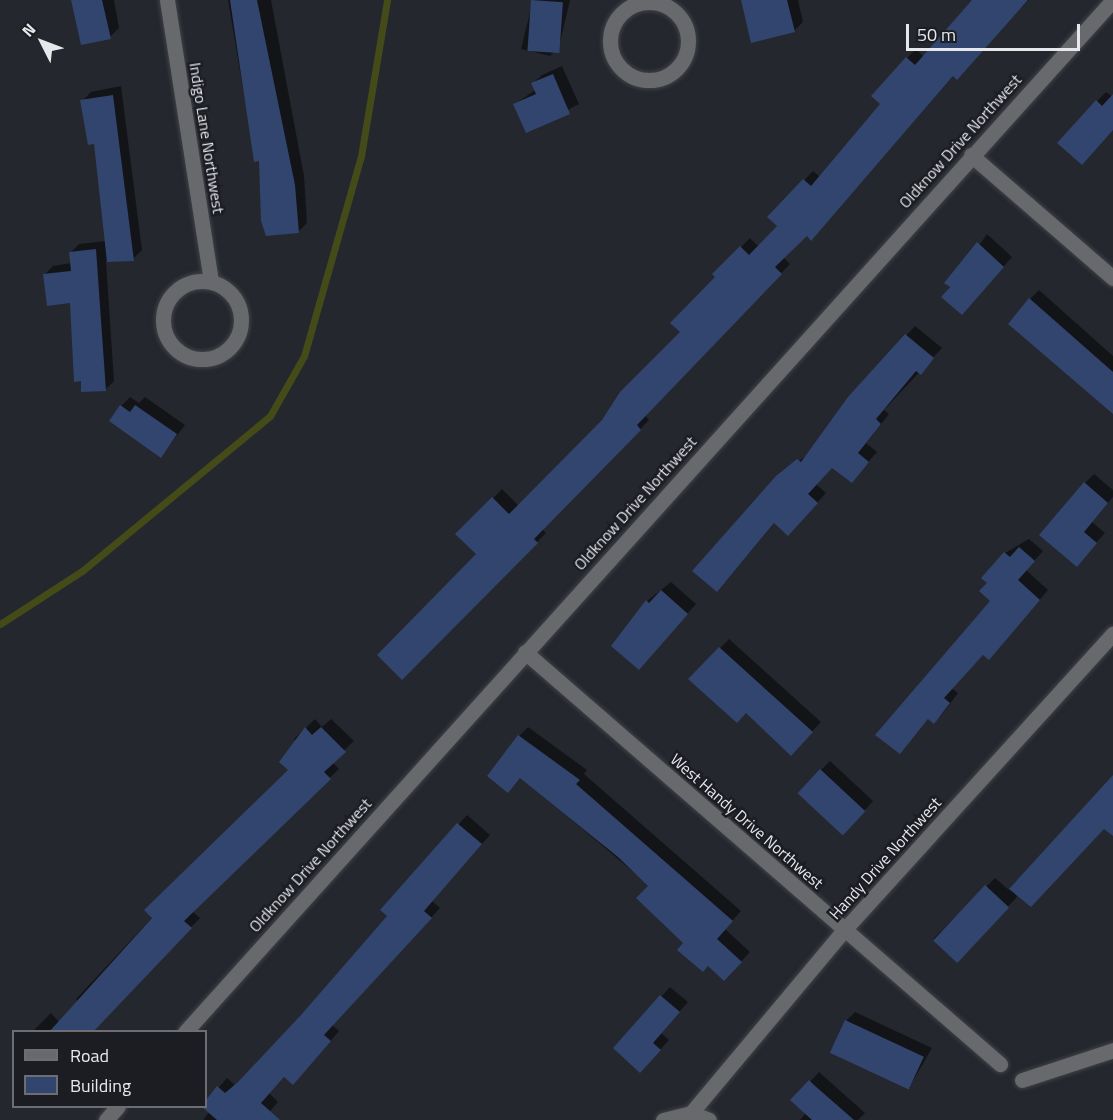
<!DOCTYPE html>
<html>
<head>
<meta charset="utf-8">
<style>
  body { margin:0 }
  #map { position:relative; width:1113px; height:1120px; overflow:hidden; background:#24272d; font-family:"Titillium Web",sans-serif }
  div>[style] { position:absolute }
  .shadow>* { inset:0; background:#0007 }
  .stream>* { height:7px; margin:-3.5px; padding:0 3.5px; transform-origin:3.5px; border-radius:3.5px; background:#444b18 }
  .building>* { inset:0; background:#32456e; transform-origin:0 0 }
  .roads { filter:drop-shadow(0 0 2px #3f4248) drop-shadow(0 0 2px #3f4248) }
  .street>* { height:15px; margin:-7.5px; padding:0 7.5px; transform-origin:7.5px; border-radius:7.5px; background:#68696c }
  .street>.ring { margin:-7.5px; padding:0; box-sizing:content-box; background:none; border:15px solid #68696c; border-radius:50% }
  span { translate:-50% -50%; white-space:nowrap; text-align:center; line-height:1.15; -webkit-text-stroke:5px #1b1d23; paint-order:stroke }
  .street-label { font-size:16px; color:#e6e8ec }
  .legend { position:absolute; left:12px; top:1030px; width:195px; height:78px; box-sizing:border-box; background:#1b1d23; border:2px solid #6c6e73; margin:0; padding:8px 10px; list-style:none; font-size:18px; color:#e6e8ec }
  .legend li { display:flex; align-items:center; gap:12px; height:30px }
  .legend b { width:30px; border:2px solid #6c6e73 }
  .north { position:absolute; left:12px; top:12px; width:60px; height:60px; -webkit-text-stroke:4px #1b1d23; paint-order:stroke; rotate:312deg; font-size:16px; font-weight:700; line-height:24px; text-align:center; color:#e6e8ec }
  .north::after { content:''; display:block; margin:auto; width:21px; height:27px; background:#e6e8ec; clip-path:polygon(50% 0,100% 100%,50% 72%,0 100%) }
  .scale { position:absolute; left:906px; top:24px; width:174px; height:27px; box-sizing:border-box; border:3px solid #e6e8ec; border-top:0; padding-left:8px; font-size:18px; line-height:21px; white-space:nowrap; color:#e6e8ec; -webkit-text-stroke:4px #1b1d23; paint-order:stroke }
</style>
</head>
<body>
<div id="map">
  <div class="shadow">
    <i style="clip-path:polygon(75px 0,114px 0,119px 28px,110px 37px)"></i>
    <i style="clip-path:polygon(228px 0,271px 0,304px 176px,307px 223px,298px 232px,261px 159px,255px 160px)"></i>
    <i style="clip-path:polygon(533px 0,570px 0,559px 47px,550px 56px,521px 49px)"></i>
    <i style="clip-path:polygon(745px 0,798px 0,803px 22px,794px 31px)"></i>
    <i style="clip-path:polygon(974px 0,1029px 0,954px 75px,820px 230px,806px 234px,783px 257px,790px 264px,645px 415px,649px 420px,542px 529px,546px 533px,402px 678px,478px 554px,458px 534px,502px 489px,519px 506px,603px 421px,682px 332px,717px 277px,714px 274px,750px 238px,759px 247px,779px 226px,769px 217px,813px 171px,820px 177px,882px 104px,907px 58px,916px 49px,924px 57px)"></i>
    <i style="clip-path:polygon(562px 66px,579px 104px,527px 131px,515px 104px,535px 90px,532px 84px,542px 75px)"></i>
    <i style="clip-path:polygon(121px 86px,142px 250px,133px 259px,106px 261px,114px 381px,105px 390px,72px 302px,44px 275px,53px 266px,71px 263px,70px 253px,79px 244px,106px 241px,96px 143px,82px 101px,91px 92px)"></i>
    <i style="clip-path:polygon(1106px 92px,1113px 97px,1113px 129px,1097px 101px)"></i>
    <i style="clip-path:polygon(987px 234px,1012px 257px,971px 304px,943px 296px)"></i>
    <i style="clip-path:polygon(1039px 290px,1113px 356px,1113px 412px,1030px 299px)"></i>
    <i style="clip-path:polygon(915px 326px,942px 348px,884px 410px,889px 414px,866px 443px,877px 452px,852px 481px,832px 466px,816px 484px,826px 493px,797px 525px,775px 522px,726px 581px,777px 477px,810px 453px,849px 398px)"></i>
    <i style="clip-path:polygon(130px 397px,139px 403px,145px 397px,185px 425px,161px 456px,121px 406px)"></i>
    <i style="clip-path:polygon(1094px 474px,1113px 490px,1113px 497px,1092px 522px,1105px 533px,1076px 565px,1085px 483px)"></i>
    <i style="clip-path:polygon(1029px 539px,1043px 551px,1026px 570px,1048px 590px,998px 649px,984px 654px,951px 688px,958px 693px,943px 713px,934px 722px,929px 718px,900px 752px,992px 601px,989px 583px,1005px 553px)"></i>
    <i style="clip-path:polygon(671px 582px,696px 604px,648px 659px,647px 601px)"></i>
    <i style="clip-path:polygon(729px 639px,821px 722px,791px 754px,746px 711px,690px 679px)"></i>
    <i style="clip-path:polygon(315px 719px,322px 727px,331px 719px,354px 741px,332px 762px,339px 769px,192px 911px,200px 918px,89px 1032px,32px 1032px,51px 1013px,60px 1023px,80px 1003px,76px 999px,290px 770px,299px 745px,294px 739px)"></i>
    <i style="clip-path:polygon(528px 727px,587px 770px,584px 774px,741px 911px,725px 929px,750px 952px,733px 970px,685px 943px,650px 886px,521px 777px,508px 791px,519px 736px)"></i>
    <i style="clip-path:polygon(830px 761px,873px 801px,850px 827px,821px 770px)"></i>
    <i style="clip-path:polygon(1113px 777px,1113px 818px,1012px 889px,1017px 897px,967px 951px,933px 939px,995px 878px,1009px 890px)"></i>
    <i style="clip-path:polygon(467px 815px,490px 835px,432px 901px,440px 908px,332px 1025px,339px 1031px,302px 1074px,285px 1076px,269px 1093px,278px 1102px,262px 1120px,203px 1120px,210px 1111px,206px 1102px,227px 1078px,235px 1085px,246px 1076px,302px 1016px,389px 916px,382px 910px)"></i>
    <i style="clip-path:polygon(670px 987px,688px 1002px,661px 1033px,669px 1040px,649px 1062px,615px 1048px)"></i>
    <i style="clip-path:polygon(855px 1012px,932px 1048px,909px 1088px,846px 1021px)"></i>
    <i style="clip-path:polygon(819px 1072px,865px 1113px,858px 1120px,800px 1120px,806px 1113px,793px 1100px)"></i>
  </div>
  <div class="stream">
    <i style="left:0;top:624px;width:98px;rotate:-32.9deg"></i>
    <i style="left:82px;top:571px;width:244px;rotate:-39.5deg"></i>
    <i style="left:270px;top:416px;width:69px;rotate:-60.5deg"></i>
    <i style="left:304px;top:356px;width:208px;rotate:-74.1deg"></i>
    <i style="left:361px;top:156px;width:158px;rotate:-80.5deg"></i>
  </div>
  <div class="building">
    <i style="clip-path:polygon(71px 0,102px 0,111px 39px,81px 45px)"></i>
    <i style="clip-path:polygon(230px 0,257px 0,295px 185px,299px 233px,266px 236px,261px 221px,259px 161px,254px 162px)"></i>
    <i style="left:531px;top:0;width:32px;height:51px;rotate:4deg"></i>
    <i style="clip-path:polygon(741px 0,787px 0,795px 32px,751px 43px)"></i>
    <i style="clip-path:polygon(972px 0,1028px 0,957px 80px,953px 76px,811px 241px,807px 236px,775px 267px,782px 274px,637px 425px,641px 430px,534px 539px,538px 543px,402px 680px,377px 655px,476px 554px,455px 534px,492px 497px,509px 514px,602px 420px,620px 392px,680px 332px,670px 323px,715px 277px,712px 274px,740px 246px,749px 255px,777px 226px,767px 217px,803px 179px,811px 186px,880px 104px,871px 96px,906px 57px,915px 65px)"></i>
    <i style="clip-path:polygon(553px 74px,570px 114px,526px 133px,513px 104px,536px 94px,531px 83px)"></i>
    <i style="clip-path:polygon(1113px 94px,1113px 130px,1082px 165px,1057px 143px,1096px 100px,1102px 106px)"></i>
    <i style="clip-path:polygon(113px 95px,134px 261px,107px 262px,94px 144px,88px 145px,80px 100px)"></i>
    <i style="clip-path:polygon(977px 242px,1004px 267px,962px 315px,941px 297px,950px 287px,944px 283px)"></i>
    <i style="clip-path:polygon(96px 249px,106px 391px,81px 392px,81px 381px,74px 382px,70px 303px,47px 306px,43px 274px,71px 271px,69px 252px)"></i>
    <i style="clip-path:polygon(1029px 298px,1113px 372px,1113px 414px,1008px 324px)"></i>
    <i style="clip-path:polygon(905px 334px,934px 358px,921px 375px,916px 371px,876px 419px,881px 424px,858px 453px,869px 462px,852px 483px,832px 468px,808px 494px,818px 503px,788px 536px,774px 523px,717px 592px,692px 571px,776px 476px,797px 459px,801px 462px,848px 397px)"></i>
    <i style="clip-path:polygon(120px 405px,130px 412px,135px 405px,177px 434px,161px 458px,109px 421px)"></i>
    <i style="clip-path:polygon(1084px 482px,1108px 503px,1084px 532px,1097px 543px,1077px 567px,1039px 535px)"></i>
    <i style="clip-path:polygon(1019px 547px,1035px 561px,1018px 580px,1040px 600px,989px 660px,983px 655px,944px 698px,950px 703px,934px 724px,928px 719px,900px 754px,875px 735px,990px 601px,979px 591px,987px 583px,981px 578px,1004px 552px,1010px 557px)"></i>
    <i style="clip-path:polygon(661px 590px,688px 614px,639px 670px,611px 646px,646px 600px,649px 603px)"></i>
    <i style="clip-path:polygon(719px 647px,813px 732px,791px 756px,746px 713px,737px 723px,688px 679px)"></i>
    <i style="clip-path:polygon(305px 727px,312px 735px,321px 727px,346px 752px,324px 772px,331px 779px,184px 921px,192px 928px,93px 1032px,49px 1032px,152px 918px,144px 910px,288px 770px,279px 762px)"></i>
    <i style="clip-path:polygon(518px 735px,580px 780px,576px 784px,733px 921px,717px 939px,742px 962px,724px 981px,708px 966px,703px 972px,677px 950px,683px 943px,636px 898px,648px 886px,618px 857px,520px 778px,508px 793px,487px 776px)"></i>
    <i style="left:820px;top:769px;width:62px;height:33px;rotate:43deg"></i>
    <i style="clip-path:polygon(1113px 775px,1113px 836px,1104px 829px,1031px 907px,1009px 889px)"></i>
    <i style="clip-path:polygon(457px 823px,482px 844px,424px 911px,432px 918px,324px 1035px,331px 1041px,293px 1085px,284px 1077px,261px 1103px,280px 1120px,217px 1120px,202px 1107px,206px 1100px,217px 1086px,225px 1093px,238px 1082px,301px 1015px,387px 916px,380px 910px)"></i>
    <i style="left:985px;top:885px;width:33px;height:76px;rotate:43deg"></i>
    <i style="clip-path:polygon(660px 995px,680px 1012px,653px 1043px,661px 1050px,640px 1073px,613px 1048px)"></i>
    <i style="left:845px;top:1020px;width:87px;height:36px;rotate:25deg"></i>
    <i style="clip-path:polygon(809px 1080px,814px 1085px,854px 1120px,812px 1120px,790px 1100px)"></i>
  </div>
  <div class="roads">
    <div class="street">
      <i style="left:167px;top:0;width:285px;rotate:81.1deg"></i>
      <i class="ring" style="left:610px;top:2px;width:63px;height:63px"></i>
      <i style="left:971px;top:155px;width:188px;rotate:40.9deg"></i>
      <i class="ring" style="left:163px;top:281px;width:63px;height:63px"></i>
      <i style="left:525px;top:652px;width:629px;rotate:40.94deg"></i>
      <i style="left:185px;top:1032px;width:1388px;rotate:-48.04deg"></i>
      <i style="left:1022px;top:1080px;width:96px;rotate:-18.2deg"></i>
      <i style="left:691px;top:1113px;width:240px;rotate:-50.1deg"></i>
      <i style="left:845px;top:929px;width:399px;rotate:-47.8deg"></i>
      <i style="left:106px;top:1120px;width:18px;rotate:-49deg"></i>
      <i style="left:663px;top:1120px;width:29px;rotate:-14deg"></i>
      <i style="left:691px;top:1113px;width:19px;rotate:21deg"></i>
    </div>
  </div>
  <div class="street-label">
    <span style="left:207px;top:138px;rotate:81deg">Indigo Lane Northwest</span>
    <span style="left:960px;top:141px;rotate:-48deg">Oldknow Drive Northwest</span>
    <span style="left:635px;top:503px;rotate:-48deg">Oldknow Drive Northwest</span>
    <span style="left:747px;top:821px;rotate:41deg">West Handy Drive Northwest</span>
    <span style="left:885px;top:858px;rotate:-48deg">Handy Drive Northwest</span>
    <span style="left:310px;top:865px;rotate:-48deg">Oldknow Drive Northwest</span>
  </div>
  <ul class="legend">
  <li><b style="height:8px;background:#68696c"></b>Road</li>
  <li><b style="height:16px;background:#32456e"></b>Building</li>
  </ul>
  <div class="north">N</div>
  <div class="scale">50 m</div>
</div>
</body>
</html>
